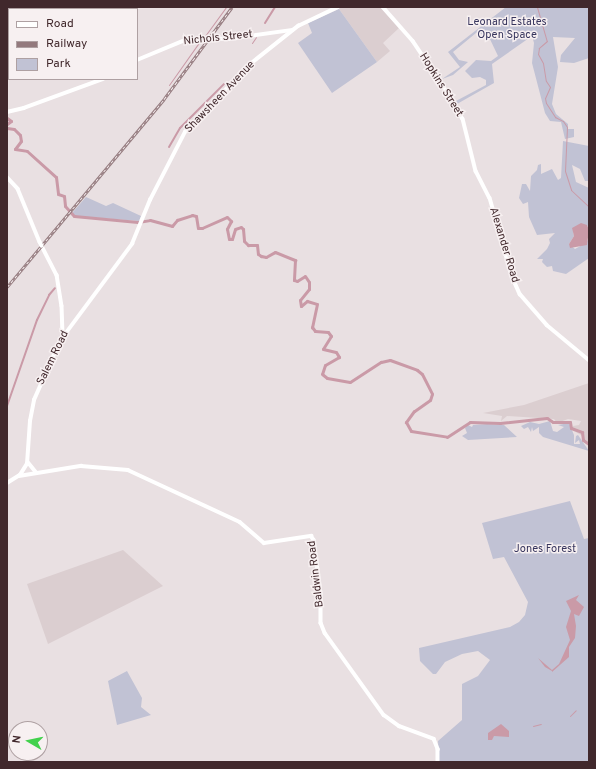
<!DOCTYPE html>
<html>
<head>
<meta charset="utf-8">
<style>
  body { margin:0 }
  #map { position:relative; width:596px; height:769px; overflow:hidden; background:#e9e0e2; font-family:Overpass,sans-serif }
  div>[style] { position:absolute }
  .built>* { inset:0; background:#dbced0 }
  .green>* { inset:0; background:#c1c2d4 }
  .water>* { inset:0; background:#ca9aa7 }
  .stream>* { height:1px; margin:-0.5px; padding:0 0.5px; transform-origin:0.5px; border-radius:0.5px; background:#ca9aa7 }
  .canal>* { height:2px; margin:-1px; padding:0 1px; transform-origin:1px; border-radius:1px; background:#ca9aa7 }
  .river>* { height:3px; margin:-1.5px; padding:0 1.5px; transform-origin:1.5px; border-radius:1.5px; background:#ca9aa7 }
  .secondary>* { height:3.5px; margin:-1.75px; padding:0 1.75px; transform-origin:1.75px; border-radius:1.75px; background:#fff }
  .rail>* { height:2.5px; margin-top:-1.25px; transform-origin:0; background:repeating-linear-gradient(90deg,#f7f0f1 0 3px,#93797d 0 6px); box-sizing:border-box; border-block:1px solid #93797d }
  .secondary-bridge>* { height:3.5px; margin:-1.75px; padding:0 1.75px; transform-origin:1.75px; border-radius:1.75px; background:#fff }
  span { translate:-50% -50%; white-space:nowrap; text-align:center; line-height:1.15; -webkit-text-stroke:3px #f7f0f1; paint-order:stroke }
  .park-label { font-size:11px; color:#37355d }
  .street-label { font-size:11px; color:#41282c }
  .frame { position:absolute; inset:0; border:8px solid #41282c; pointer-events:none }
  .legend { position:absolute; left:8px; top:8px; width:130px; height:72px; box-sizing:border-box; background:#f7f0f1; border:1px solid #aea0a2; margin:0; padding:5px 7px; list-style:none; font-size:12px; color:#41282c }
  .legend li { display:flex; align-items:center; gap:8px; height:20px }
  .legend b { width:20px; border:1px solid #aea0a2 }
  .north { position:absolute; left:8px; top:721px; width:40px; height:40px; box-sizing:border-box; background:#f7f0f1; border:1px solid #aea0a2; border-radius:50%; rotate:279deg; font-size:11px; font-weight:700; line-height:16px; text-align:center; color:#41282c }
  .north::after { content:''; display:block; margin:auto; width:14px; height:18px; background:#42d14d; clip-path:polygon(50% 0,100% 100%,50% 72%,0 100%) }
</style>
</head>
<body>
<div id="map">
  <div class="built">
    <i style="clip-path:polygon(341px 7px,380px 7px,399px 28px,383px 43px,390px 51px,377px 62px,339px 9px)"></i>
    <i style="clip-path:polygon(589px 383px,589px 447px,581px 435px,572px 430px,573px 426px,579px 425px,581px 421px,568px 419px,557px 423px,554px 419px,507px 416px,501px 421px,502px 416px,483px 413px,524px 405px)"></i>
    <i style="clip-path:polygon(123px 550px,163px 586px,48px 644px,27px 584px)"></i>
  </div>
  <div class="green">
    <i style="clip-path:polygon(506px 7px,589px 7px,589px 58px,574px 63px,560px 62px,561px 55px,575px 38px,553px 37px,558px 67px,552px 104px,556px 114px,568px 124px,568px 129px,574px 129px,574px 137px,565px 139px,561px 122px,550px 121px,545px 113px,532px 63px,534px 43px,532px 36px,492px 64px,494px 83px,457px 104px,456px 101px,486px 85px,486px 80px,480px 77px,472px 78px,465px 71px,476px 60px,491px 61px,498px 56px,488px 35px,476px 33px,453px 52px,459px 60px,468px 62px,453px 75px,442px 79px,460px 67px,448px 52px)"></i>
    <i style="clip-path:polygon(339px 9px,377px 62px,332px 93px,298px 43px,312px 33px,308px 23px)"></i>
    <i style="clip-path:polygon(563px 141px,589px 146px,589px 181px,585px 181px,580px 169px,572px 165px,576px 182px,589px 188px,589px 230px,587px 225px,573px 231px,574px 236px,569px 244px,575px 249px,586px 243px,589px 238px,589px 258px,566px 274px,553px 271px,552px 266px,547px 267px,542px 262px,543px 259px,537px 259px,547px 249px,550px 243px,549px 239px,555px 233px,537px 235px,529px 217px,528px 202px,523px 204px,519px 198px,522px 184px,526px 184px,530px 191px,531px 176px,537px 170px,538px 165px,541px 164px,541px 174px,552px 169px,558px 180px,561px 178px)"></i>
    <i style="clip-path:polygon(86px 197px,106px 206px,113px 203px,141px 216px,139px 221px,74px 216px,72px 213px)"></i>
    <i style="clip-path:polygon(550px 421px,553px 431px,557px 432px,564px 427px,558px 425px,569px 423px,574px 435px,574px 444px,580px 444px,579px 440px,575px 443px,576px 436px,578px 435px,589px 451px,543px 437px,539px 433px,539px 427px,533px 431px,532px 427px,531px 432px,528px 427px,524px 429px,521px 426px,530px 422px,539px 424px)"></i>
    <i style="clip-path:polygon(487px 424px,504px 425px,517px 437px,468px 440px,462px 436px,467px 433px,465px 428px,468px 425px,472px 427px,473px 425px)"></i>
    <i style="clip-path:polygon(570px 501px,584px 539px,589px 538px,589px 762px,439px 762px,438px 741px,462px 720px,462px 684px,478px 676px,490px 660px,478px 651px,462px 654px,445px 662px,436px 674px,433px 674px,420px 661px,419px 648px,510px 627px,519px 622px,525px 615px,528px 602px,504px 557px,493px 559px,482px 523px)"></i>
    <i style="clip-path:polygon(127px 671px,142px 698px,141px 707px,151px 715px,117px 725px,108px 681px)"></i>
  </div>
  <div class="water">
    <i style="clip-path:polygon(581px 223px,587px 225px,589px 230px,587px 245px,570px 248px,569px 244px,574px 236px,572px 228px)"></i>
    <i style="clip-path:polygon(579px 595px,576px 600px,584px 607px,579px 616px,574px 614px,576px 626px,575px 638px,569px 647px,569px 657px,552px 672px,552px 671px,545px 667px,538px 658px,552px 670px,559px 664px,570px 640px,566px 627px,571px 611px,566px 601px)"></i>
    <i style="clip-path:polygon(501px 724px,509px 731px,509px 737px,494px 736px,492px 740px,488px 740px,488px 733px)"></i>
  </div>
  <div class="stream">
    <i style="left:537px;top:7px;width:35px;rotate:74deg"></i>
    <i style="left:547px;top:41px;width:11px;rotate:139deg"></i>
    <i style="left:539px;top:48px;width:6px;rotate:99deg"></i>
    <i style="left:538px;top:54px;width:10px;rotate:61deg"></i>
    <i style="left:543px;top:63px;width:18px;rotate:81deg"></i>
    <i style="left:546px;top:81px;width:7px;rotate:56deg"></i>
    <i style="left:550px;top:87px;width:12px;rotate:114deg"></i>
    <i style="left:545px;top:98px;width:5px;rotate:79deg"></i>
    <i style="left:546px;top:103px;width:17px;rotate:57deg"></i>
    <i style="left:555px;top:117px;width:9px;rotate:27deg"></i>
    <i style="left:563px;top:121px;width:7px;rotate:56deg"></i>
    <i style="left:567px;top:127px;width:44px;rotate:92.6deg"></i>
    <i style="left:565px;top:171px;width:20px;rotate:72deg"></i>
    <i style="left:571px;top:190px;width:25px;rotate:43deg"></i>
    <i style="left:205px;top:36px;width:36px;rotate:-54deg"></i>
    <i style="left:252px;top:43px;width:7px;rotate:-56deg"></i>
    <i style="left:169px;top:85px;width:54px;rotate:-54.8deg"></i>
    <i style="left:570px;top:716px;width:8px;rotate:-45deg"></i>
    <i style="left:533px;top:726px;width:8px;rotate:-14deg"></i>
  </div>
  <div class="canal">
    <i style="left:265px;top:23px;width:19px;rotate:-58deg"></i>
    <i style="left:169px;top:147px;width:22px;rotate:-60deg"></i>
    <i style="left:180px;top:128px;width:62px;rotate:-45deg"></i>
    <i style="left:7px;top:406px;width:91px;rotate:-70.8deg"></i>
    <i style="left:37px;top:320px;width:28px;rotate:-64deg"></i>
    <i style="left:49px;top:295px;width:9px;rotate:-49deg"></i>
  </div>
  <div class="river">
    <i style="left:7px;top:118px;width:5px;rotate:37deg"></i>
    <i style="left:11px;top:121px;width:5px;rotate:143deg"></i>
    <i style="left:7px;top:128px;width:7px;rotate:8deg"></i>
    <i style="left:14px;top:129px;width:8px;rotate:45deg"></i>
    <i style="left:20px;top:135px;width:6px;rotate:81deg"></i>
    <i style="left:21px;top:141px;width:10px;rotate:127deg"></i>
    <i style="left:15px;top:149px;width:12px;rotate:9deg"></i>
    <i style="left:27px;top:151px;width:39px;rotate:42deg"></i>
    <i style="left:56px;top:177px;width:17px;rotate:83deg"></i>
    <i style="left:58px;top:194px;width:6px;rotate:18deg"></i>
    <i style="left:64px;top:196px;width:10px;rotate:84deg"></i>
    <i style="left:65px;top:206px;width:13px;rotate:48deg"></i>
    <i style="left:74px;top:216px;width:64px;rotate:5.4deg"></i>
    <i style="left:138px;top:222px;width:12px;rotate:-9deg"></i>
    <i style="left:150px;top:220px;width:23px;rotate:15deg"></i>
    <i style="left:172px;top:226px;width:8px;rotate:-50deg"></i>
    <i style="left:177px;top:220px;width:16px;rotate:-18deg"></i>
    <i style="left:192px;top:215px;width:4px;rotate:14deg"></i>
    <i style="left:196px;top:216px;width:12px;rotate:81deg"></i>
    <i style="left:198px;top:228px;width:4px"></i>
    <i style="left:202px;top:228px;width:27px;rotate:-24deg"></i>
    <i style="left:227px;top:217px;width:6px;rotate:45deg"></i>
    <i style="left:231px;top:221px;width:9px;rotate:117deg"></i>
    <i style="left:227px;top:229px;width:10px;rotate:79deg"></i>
    <i style="left:229px;top:239px;width:3px"></i>
    <i style="left:232px;top:239px;width:10px;rotate:-73deg"></i>
    <i style="left:235px;top:229px;width:6px;rotate:-18deg"></i>
    <i style="left:241px;top:227px;width:3px;rotate:45deg"></i>
    <i style="left:243px;top:229px;width:12px;rotate:85deg"></i>
    <i style="left:244px;top:241px;width:6px;rotate:45deg"></i>
    <i style="left:248px;top:245px;width:9px"></i>
    <i style="left:257px;top:245px;width:9px;rotate:84deg"></i>
    <i style="left:258px;top:254px;width:4px;rotate:34deg"></i>
    <i style="left:261px;top:256px;width:5px;rotate:11deg"></i>
    <i style="left:266px;top:257px;width:10px;rotate:-29deg"></i>
    <i style="left:275px;top:252px;width:22px;rotate:22deg"></i>
    <i style="left:295px;top:260px;width:20px;rotate:93deg"></i>
    <i style="left:294px;top:280px;width:3px;rotate:18deg"></i>
    <i style="left:297px;top:281px;width:9px;rotate:-32deg"></i>
    <i style="left:305px;top:276px;width:7px;rotate:56deg"></i>
    <i style="left:309px;top:282px;width:7px;rotate:90deg"></i>
    <i style="left:309px;top:289px;width:14px;rotate:129deg"></i>
    <i style="left:300px;top:300px;width:6px;rotate:81deg"></i>
    <i style="left:301px;top:306px;width:8px;rotate:-40deg"></i>
    <i style="left:307px;top:301px;width:10px;rotate:17deg"></i>
    <i style="left:317px;top:304px;width:24px;rotate:102deg"></i>
    <i style="left:312px;top:327px;width:5px;rotate:53deg"></i>
    <i style="left:315px;top:331px;width:13px;rotate:4deg"></i>
    <i style="left:328px;top:332px;width:5px;rotate:53deg"></i>
    <i style="left:331px;top:336px;width:15px;rotate:122deg"></i>
    <i style="left:323px;top:349px;width:13px;rotate:13deg"></i>
    <i style="left:336px;top:352px;width:6px;rotate:59deg"></i>
    <i style="left:339px;top:357px;width:16px;rotate:150deg"></i>
    <i style="left:325px;top:365px;width:9px;rotate:108deg"></i>
    <i style="left:322px;top:374px;width:6px;rotate:39deg"></i>
    <i style="left:327px;top:378px;width:23px;rotate:10deg"></i>
    <i style="left:350px;top:382px;width:37px;rotate:-33deg"></i>
    <i style="left:381px;top:362px;width:9px;rotate:-13deg"></i>
    <i style="left:390px;top:360px;width:29px;rotate:20deg"></i>
    <i style="left:417px;top:370px;width:6px;rotate:39deg"></i>
    <i style="left:422px;top:374px;width:22px;rotate:63deg"></i>
    <i style="left:432px;top:394px;width:6px;rotate:108deg"></i>
    <i style="left:430px;top:400px;width:19px;rotate:145deg"></i>
    <i style="left:414px;top:411px;width:14px;rotate:126deg"></i>
    <i style="left:406px;top:422px;width:10px;rotate:61deg"></i>
    <i style="left:411px;top:431px;width:36px;rotate:9deg"></i>
    <i style="left:447px;top:437px;width:27px;rotate:-33deg"></i>
    <i style="left:470px;top:422px;width:30px;rotate:2deg"></i>
    <i style="left:500px;top:423px;width:47px;rotate:-6.1deg"></i>
    <i style="left:547px;top:418px;width:7px;rotate:34deg"></i>
    <i style="left:553px;top:422px;width:17px"></i>
    <i style="left:570px;top:422px;width:6px;rotate:81deg"></i>
    <i style="left:571px;top:428px;width:12px;rotate:20deg"></i>
    <i style="left:582px;top:432px;width:8px;rotate:83deg"></i>
    <i style="left:583px;top:440px;width:7px;rotate:34deg"></i>
  </div>
  <div class="secondary">
    <i style="left:383px;top:7px;width:45px;rotate:48.6deg"></i>
    <i style="left:413px;top:41px;width:66px;rotate:56.1deg"></i>
    <i style="left:450px;top:96px;width:26px;rotate:61deg"></i>
    <i style="left:463px;top:119px;width:54px;rotate:76deg"></i>
    <i style="left:476px;top:171px;width:30px;rotate:63deg"></i>
    <i style="left:490px;top:198px;width:81px;rotate:74.2deg"></i>
    <i style="left:512px;top:276px;width:20px;rotate:66deg"></i>
    <i style="left:520px;top:294px;width:41px;rotate:48.9deg"></i>
    <i style="left:547px;top:325px;width:55px;rotate:39.8deg"></i>
    <i style="left:211px;top:38px;width:17px;rotate:3deg"></i>
    <i style="left:228px;top:39px;width:65px;rotate:-8deg"></i>
    <i style="left:137px;top:60px;width:52px;rotate:-22.6deg"></i>
    <i style="left:185px;top:40px;width:20px;rotate:-6deg"></i>
    <i style="left:7px;top:112px;width:17px;rotate:-13deg"></i>
    <i style="left:24px;top:108px;width:84px;rotate:-20.2deg"></i>
    <i style="left:7px;top:177px;width:16px;rotate:47deg"></i>
    <i style="left:18px;top:189px;width:57px;rotate:67.5deg"></i>
    <i style="left:42px;top:246px;width:33px;rotate:63deg"></i>
    <i style="left:57px;top:275px;width:31px;rotate:81deg"></i>
    <i style="left:62px;top:306px;width:29px;rotate:88deg"></i>
    <i style="left:28px;top:462px;width:13px;rotate:51deg"></i>
    <i style="left:19px;top:476px;width:63px;rotate:-9.2deg"></i>
    <i style="left:81px;top:466px;width:47px;rotate:4.9deg"></i>
    <i style="left:128px;top:470px;width:123px;rotate:24.9deg"></i>
    <i style="left:240px;top:522px;width:32px;rotate:41deg"></i>
    <i style="left:264px;top:543px;width:48px;rotate:-8.5deg"></i>
    <i style="left:311px;top:536px;width:5px;rotate:53deg"></i>
    <i style="left:314px;top:540px;width:54px;rotate:82.6deg"></i>
    <i style="left:321px;top:594px;width:29px;rotate:90deg"></i>
    <i style="left:321px;top:623px;width:11px;rotate:68deg"></i>
    <i style="left:325px;top:633px;width:101px;rotate:54.3deg"></i>
    <i style="left:384px;top:715px;width:19px;rotate:36deg"></i>
    <i style="left:399px;top:726px;width:37px;rotate:20deg"></i>
    <i style="left:434px;top:739px;width:11px;rotate:68deg"></i>
    <i style="left:438px;top:749px;width:13px;rotate:90deg"></i>
    <i style="left:7px;top:483px;width:15px;rotate:-32deg"></i>
    <i style="left:20px;top:475px;width:13px;rotate:-58deg"></i>
    <i style="left:27px;top:464px;width:43px;rotate:-86deg"></i>
    <i style="left:30px;top:421px;width:21px;rotate:-79deg"></i>
    <i style="left:34px;top:400px;width:64px;rotate:-66.2deg"></i>
    <i style="left:60px;top:341px;width:121px;rotate:-53.4deg"></i>
    <i style="left:132px;top:244px;width:48px;rotate:-67.8deg"></i>
    <i style="left:150px;top:200px;width:76px;rotate:-62.8deg"></i>
    <i style="left:185px;top:132px;width:93px;rotate:-46.3deg"></i>
    <i style="left:249px;top:65px;width:63px;rotate:-38.5deg"></i>
    <i style="left:298px;top:26px;width:44px;rotate:-25.4deg"></i>
  </div>
  <div class="rail">
    <i style="left:7px;top:287px;width:245px;rotate:-50.1deg"></i>
    <i style="left:164px;top:99px;width:114px;rotate:-53.5deg"></i>
  </div>
  <div class="secondary-bridge">
    <i style="left:205px;top:38px;width:6px"></i>
    <i style="left:40px;top:242px;width:4px;rotate:63deg"></i>
  </div>
  <div class="park-label">
    <span style="left:507px;top:29px">Leonard Estates<br>Open Space</span>
    <span style="left:545px;top:549px">Jones Forest</span>
  </div>
  <div class="street-label">
    <span style="left:218px;top:38px;rotate:-6deg">Nichols Street</span>
    <span style="left:441px;top:85px;rotate:58deg">Hopkins Street</span>
    <span style="left:220px;top:97px;rotate:-46deg">Shawsheen Avenue</span>
    <span style="left:504px;top:245px;rotate:73deg">Alexander Road</span>
    <span style="left:53px;top:358px;rotate:-64deg">Salem Road</span>
    <span style="left:316px;top:574px;rotate:-97deg">Baldwin Road</span>
  </div>
  <div class="frame"></div>
  <ul class="legend">
  <li><b style="height:5px;background:#fff"></b>Road</li>
  <li><b style="height:5px;background:#93797d"></b>Railway</li>
  <li><b style="height:11px;background:#c1c2d4"></b>Park</li>
  </ul>
  <div class="north">N</div>
</div>
</body>
</html>
